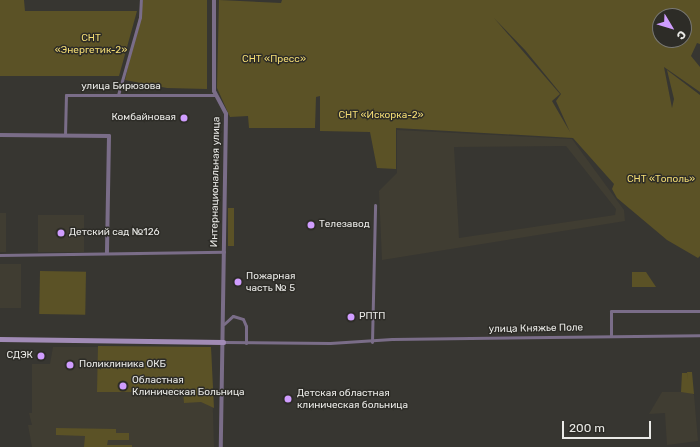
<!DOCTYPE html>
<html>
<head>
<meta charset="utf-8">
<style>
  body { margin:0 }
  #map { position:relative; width:700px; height:447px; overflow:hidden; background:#373631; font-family:Rubik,sans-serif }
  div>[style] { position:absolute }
  .built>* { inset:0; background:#403d32; transform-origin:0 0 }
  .green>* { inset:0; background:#5b5226; transform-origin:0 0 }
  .minor>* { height:3px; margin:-1.5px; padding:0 1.5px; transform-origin:1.5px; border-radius:1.5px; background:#7a6d88 }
  .tertiary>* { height:4px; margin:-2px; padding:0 2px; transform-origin:2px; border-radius:2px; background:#7a6d88 }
  .secondary>* { height:4.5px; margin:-2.25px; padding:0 2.25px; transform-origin:2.25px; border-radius:2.25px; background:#a18bb6 }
  .dots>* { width:11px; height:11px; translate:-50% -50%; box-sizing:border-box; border:2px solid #2d2c27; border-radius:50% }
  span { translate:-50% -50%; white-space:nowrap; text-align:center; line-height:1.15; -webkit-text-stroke:3px #2d2c27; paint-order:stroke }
  .park-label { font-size:10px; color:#f3dc74 }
  .street-label { font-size:10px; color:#eaeae7 }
  .poi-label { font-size:10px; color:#eaeae7 }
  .right { translate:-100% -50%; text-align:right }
  .left { translate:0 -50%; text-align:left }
  .north { position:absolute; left:652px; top:8px; width:40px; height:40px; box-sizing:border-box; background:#2d2c27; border:1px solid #797874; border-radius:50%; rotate:128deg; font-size:11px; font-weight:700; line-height:16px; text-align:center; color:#eaeae7 }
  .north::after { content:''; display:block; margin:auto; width:14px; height:18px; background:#d09dff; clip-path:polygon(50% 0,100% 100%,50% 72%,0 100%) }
  .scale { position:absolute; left:562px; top:421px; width:89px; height:18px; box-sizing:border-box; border:2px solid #eaeae7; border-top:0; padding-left:5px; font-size:12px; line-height:14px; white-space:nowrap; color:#eaeae7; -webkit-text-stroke:3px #2d2c27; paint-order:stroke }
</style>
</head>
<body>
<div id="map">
  <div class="built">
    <i style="clip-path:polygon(evenodd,397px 130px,572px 139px,624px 210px,625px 221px,382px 260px,379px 191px,397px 173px,397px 130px,566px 146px,616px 209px,615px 215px,459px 238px,454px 147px,566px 146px)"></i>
    <i style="left:0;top:213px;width:6px;height:39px"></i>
    <i style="left:38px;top:215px;width:46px;height:37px"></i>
    <i style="left:0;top:264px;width:21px;height:44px"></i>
    <i style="clip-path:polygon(53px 347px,211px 347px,214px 447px,32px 447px,28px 425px,32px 425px,29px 413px,32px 413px,32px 364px,50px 364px)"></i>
    <i style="clip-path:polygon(662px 392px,691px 392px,694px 395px,698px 441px,667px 445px,665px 413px,649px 414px)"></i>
  </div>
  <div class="green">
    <i style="clip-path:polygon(0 0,24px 0,25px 11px,137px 11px,119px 76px,0 76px)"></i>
    <i style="clip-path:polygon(143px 0,207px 0,207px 89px,167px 88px,125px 80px)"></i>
    <i style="clip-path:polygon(evenodd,219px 0,281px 3px,282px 0,700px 0,700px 44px,697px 43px,691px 56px,700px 67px,700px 92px,664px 67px,672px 108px,674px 99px,667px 70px,700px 95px,700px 256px,698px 258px,667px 240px,617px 198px,612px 189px,614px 184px,573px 138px,396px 128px,396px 169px,377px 168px,370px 132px,320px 131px,320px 96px,316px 97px,315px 128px,249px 128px,248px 116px,230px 117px,217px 88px,219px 0,660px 16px,684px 16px,684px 40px,660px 40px,660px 16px,219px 0,494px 18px,525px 50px,561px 94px,556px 101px,570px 132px,552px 101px,560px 94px,494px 18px)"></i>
    <i style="left:228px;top:208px;width:6px;height:38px"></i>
    <i style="left:40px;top:271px;width:46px;height:43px;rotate:1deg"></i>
    <i style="clip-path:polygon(632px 272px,646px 272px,656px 287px,632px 287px)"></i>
    <i style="clip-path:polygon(98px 346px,211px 347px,214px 408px,201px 402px,184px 403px,183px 392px,97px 392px)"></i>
    <i style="clip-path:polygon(687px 372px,692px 372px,694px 394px,681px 392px,682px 373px,687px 373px,688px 381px)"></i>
    <i style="clip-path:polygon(56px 428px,116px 429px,116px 433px,129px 433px,129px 440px,108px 440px,107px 445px,132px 445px,132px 447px,84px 447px,85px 436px,56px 435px)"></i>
  </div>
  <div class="minor">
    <i style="left:118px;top:95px;width:81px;rotate:-74.2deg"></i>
    <i style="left:140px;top:17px;width:17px;rotate:-87deg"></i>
    <i style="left:65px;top:135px;width:40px;rotate:-88.6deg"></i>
    <i style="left:66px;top:95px;width:149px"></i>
    <i style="left:0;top:255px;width:224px;rotate:-0.8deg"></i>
    <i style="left:224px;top:324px;width:12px;rotate:-42deg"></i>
    <i style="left:233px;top:316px;width:10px;rotate:17deg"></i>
    <i style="left:243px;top:319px;width:8px;rotate:67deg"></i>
    <i style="left:246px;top:326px;width:17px;rotate:90deg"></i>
    <i style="left:611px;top:336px;width:25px;rotate:-90deg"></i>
    <i style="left:611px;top:311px;width:89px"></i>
    <i style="left:223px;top:342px;width:107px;rotate:0.5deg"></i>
    <i style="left:330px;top:343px;width:62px;rotate:-3.7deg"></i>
    <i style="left:392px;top:339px;width:308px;rotate:-0.7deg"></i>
    <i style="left:372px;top:342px;width:137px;rotate:-88.7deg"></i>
  </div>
  <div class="tertiary">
    <i style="left:214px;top:0;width:91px;rotate:90deg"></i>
    <i style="left:214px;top:91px;width:26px;rotate:62deg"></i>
    <i style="left:226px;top:114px;width:333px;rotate:90.9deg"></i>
    <i style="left:0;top:135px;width:109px;rotate:0.5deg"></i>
    <i style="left:109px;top:136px;width:117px;rotate:91deg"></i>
  </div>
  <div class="secondary">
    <i style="left:0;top:339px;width:223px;rotate:0.8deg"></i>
  </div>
  <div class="dots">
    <i style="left:184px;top:118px;background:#d09dff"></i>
    <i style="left:311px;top:225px;background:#d09dff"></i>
    <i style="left:61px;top:233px;background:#d09dff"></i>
    <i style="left:238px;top:282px;background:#d09dff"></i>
    <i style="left:351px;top:317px;background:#d09dff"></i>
    <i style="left:41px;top:356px;background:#d09dff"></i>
    <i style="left:70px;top:365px;background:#d09dff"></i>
    <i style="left:123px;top:386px;background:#d09dff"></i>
    <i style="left:288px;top:399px;background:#d09dff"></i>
  </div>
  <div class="park-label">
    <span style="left:91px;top:44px">СНТ<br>«Энергетик-2»</span>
    <span style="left:274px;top:60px">СНТ «Пресс»</span>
    <span style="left:381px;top:116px">СНТ «Искорка-2»</span>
    <span style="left:661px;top:180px">СНТ «Тополь»</span>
  </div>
  <div class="street-label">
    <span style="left:121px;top:87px">улица Бирюзова</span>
    <span style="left:216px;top:182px;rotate:-89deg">Интернациональная улица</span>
    <span style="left:536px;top:329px;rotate:-1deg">улица Княжье Поле</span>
  </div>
  <div class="poi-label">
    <span class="right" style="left:176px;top:118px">Комбайновая</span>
    <span class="left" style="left:319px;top:225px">Телезавод</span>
    <span class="left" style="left:69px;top:233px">Детский сад №126</span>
    <span class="left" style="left:246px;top:282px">Пожарная<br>часть № 5</span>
    <span class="left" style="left:359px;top:317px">РПТП</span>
    <span class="right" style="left:33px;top:356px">СДЭК</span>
    <span class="left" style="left:79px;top:365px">Поликлиника ОКБ</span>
    <span class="left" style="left:132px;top:386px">Областная<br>Клиническая Больница</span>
    <span class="left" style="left:297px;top:399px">Детская областная<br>клиническая больница</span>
  </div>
  <div class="north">С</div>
  <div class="scale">200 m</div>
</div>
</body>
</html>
